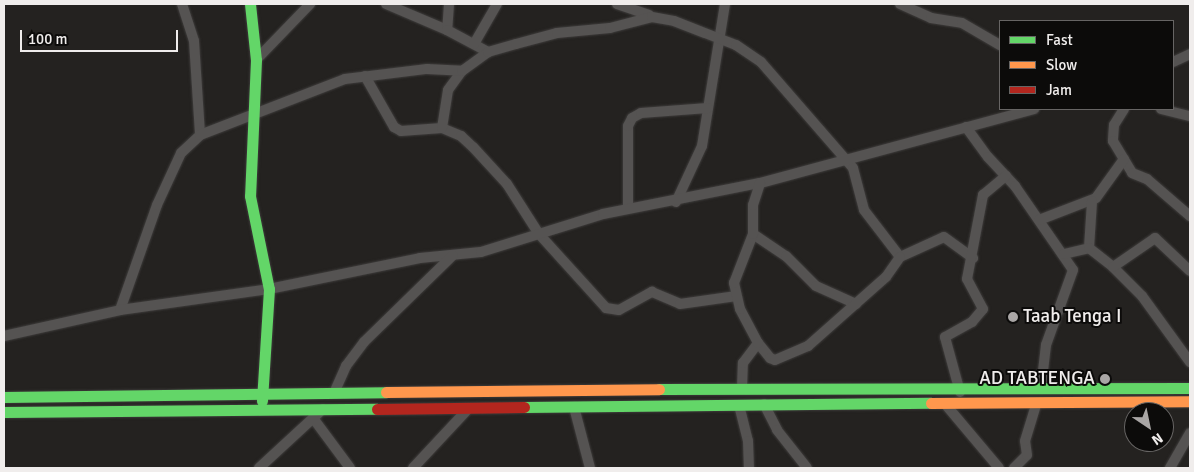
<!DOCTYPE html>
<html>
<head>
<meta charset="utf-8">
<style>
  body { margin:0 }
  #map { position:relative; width:1194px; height:472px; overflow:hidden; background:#242220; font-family:Signika,sans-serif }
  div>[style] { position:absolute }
  .roads { filter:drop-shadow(0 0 1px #3e3c3b) drop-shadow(0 0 1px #3e3c3b) }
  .street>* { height:10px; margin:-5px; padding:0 5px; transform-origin:5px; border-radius:5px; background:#555352 }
  .fast>* { height:11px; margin:-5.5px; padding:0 5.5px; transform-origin:5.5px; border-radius:5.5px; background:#63d668 }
  .slow>* { height:11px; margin:-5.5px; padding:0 5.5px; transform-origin:5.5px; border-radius:5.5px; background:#ff974d }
  .jam>* { height:11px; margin:-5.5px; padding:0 5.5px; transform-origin:5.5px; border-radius:5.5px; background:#b3261e }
  .dots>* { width:14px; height:14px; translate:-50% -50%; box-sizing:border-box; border:2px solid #0c0b0a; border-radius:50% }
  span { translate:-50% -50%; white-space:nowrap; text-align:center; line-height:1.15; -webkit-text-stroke:4px #0c0b0a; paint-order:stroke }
  .poi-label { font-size:19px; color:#f0edec }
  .left { translate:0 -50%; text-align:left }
  .right { translate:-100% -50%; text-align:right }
  .frame { position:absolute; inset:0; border:5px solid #f0edec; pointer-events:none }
  .legend { position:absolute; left:999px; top:20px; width:175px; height:90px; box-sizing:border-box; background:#0c0b0a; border:1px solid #676564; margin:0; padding:6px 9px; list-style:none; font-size:15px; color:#f0edec }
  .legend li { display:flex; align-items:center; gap:10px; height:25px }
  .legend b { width:25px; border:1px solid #676564 }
  .north { position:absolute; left:1124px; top:402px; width:50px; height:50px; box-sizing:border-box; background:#0c0b0a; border:1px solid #676564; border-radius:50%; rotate:146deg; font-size:14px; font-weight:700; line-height:20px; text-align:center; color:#f0edec }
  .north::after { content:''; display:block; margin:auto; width:18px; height:22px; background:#a9a6a5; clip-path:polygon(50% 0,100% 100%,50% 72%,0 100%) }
  .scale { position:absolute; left:20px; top:30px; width:158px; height:22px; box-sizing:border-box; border:2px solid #f0edec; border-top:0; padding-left:6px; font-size:15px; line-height:18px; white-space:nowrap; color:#f0edec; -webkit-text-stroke:4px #0c0b0a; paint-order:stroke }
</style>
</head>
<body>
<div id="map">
  <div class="roads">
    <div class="street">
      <i style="left:182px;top:4px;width:39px;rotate:72deg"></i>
      <i style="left:194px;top:41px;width:94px;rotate:86.3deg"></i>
      <i style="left:386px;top:4px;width:66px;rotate:23.1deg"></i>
      <i style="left:449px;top:4px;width:26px;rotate:94deg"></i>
      <i style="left:447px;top:30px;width:47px;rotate:28.2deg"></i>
      <i style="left:617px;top:4px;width:34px;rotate:19deg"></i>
      <i style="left:900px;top:4px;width:34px;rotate:24deg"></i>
      <i style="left:931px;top:18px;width:31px;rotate:9deg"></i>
      <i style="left:962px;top:23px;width:44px;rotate:30.1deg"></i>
      <i style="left:474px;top:44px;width:46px;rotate:-60.1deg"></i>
      <i style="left:256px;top:60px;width:78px;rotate:-46deg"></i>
      <i style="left:1173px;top:62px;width:19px;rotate:-25deg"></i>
      <i style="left:365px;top:76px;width:59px;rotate:60.4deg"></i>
      <i style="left:394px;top:127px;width:8px;rotate:30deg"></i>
      <i style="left:401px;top:131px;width:41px;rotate:-4.2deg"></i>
      <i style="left:442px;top:128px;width:21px;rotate:23deg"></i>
      <i style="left:461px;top:136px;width:16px;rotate:43deg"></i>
      <i style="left:473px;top:147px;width:50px;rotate:47.4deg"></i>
      <i style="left:507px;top:184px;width:59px;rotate:57.4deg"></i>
      <i style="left:539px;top:234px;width:100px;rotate:47.8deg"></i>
      <i style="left:606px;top:308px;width:13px;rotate:9deg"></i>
      <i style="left:619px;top:310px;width:38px;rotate:-29deg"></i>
      <i style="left:652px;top:292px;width:30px;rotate:23deg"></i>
      <i style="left:680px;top:304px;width:57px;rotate:-8.1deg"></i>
      <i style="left:1124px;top:109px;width:19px;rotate:122deg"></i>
      <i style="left:1114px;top:125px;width:16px;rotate:94deg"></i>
      <i style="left:1113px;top:141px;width:37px;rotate:59deg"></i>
      <i style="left:1132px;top:173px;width:16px;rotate:22deg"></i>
      <i style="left:1147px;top:179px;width:57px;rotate:40.7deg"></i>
      <i style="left:1161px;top:109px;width:30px;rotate:14deg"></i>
      <i style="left:966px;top:127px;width:37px;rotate:54deg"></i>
      <i style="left:988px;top:157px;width:40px;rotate:47deg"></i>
      <i style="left:1015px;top:186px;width:102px;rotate:55.4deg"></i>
      <i style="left:1073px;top:270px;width:80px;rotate:109.8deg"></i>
      <i style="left:1046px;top:345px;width:43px;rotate:96.6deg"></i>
      <i style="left:442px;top:128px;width:38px;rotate:-81deg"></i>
      <i style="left:448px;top:90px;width:24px;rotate:-54deg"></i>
      <i style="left:676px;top:202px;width:62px;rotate:-65.1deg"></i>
      <i style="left:702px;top:146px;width:144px;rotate:-80.8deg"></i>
      <i style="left:628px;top:208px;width:82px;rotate:-90deg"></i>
      <i style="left:628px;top:126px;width:9px;rotate:-63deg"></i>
      <i style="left:632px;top:118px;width:10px;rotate:-29deg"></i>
      <i style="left:641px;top:113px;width:67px;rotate:-4.3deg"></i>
      <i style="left:1039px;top:220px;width:61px;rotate:-21.1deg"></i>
      <i style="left:1096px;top:198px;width:48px;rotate:-54.3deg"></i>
      <i style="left:753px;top:234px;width:40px;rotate:34deg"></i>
      <i style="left:786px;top:256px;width:42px;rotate:45deg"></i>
      <i style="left:816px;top:286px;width:44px;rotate:24.2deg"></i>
      <i style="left:1089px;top:248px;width:47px;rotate:-86.3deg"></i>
      <i style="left:1064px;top:254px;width:26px;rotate:-13deg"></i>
      <i style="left:1089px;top:248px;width:31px;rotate:38deg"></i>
      <i style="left:1113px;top:267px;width:41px;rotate:45deg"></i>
      <i style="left:1142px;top:296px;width:82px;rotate:54deg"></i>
      <i style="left:1113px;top:267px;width:51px;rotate:-34.6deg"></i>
      <i style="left:1155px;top:238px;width:48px;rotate:43.3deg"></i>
      <i style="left:120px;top:310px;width:111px;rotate:-70.6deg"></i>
      <i style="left:157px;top:205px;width:57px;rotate:-65.2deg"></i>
      <i style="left:181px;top:153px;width:26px;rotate:-43deg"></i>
      <i style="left:200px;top:135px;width:155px;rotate:-21.1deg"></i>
      <i style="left:345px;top:79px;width:83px;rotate:-7deg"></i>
      <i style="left:427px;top:69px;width:35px;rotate:3deg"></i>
      <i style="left:462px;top:71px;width:32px;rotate:-36deg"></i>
      <i style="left:488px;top:52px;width:29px;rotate:-16deg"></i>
      <i style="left:516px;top:44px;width:42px;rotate:-15deg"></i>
      <i style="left:557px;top:33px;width:53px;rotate:-5.4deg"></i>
      <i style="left:610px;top:28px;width:43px;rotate:-14.7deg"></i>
      <i style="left:652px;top:17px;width:22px;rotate:10deg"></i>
      <i style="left:674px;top:21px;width:66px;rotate:21.2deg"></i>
      <i style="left:736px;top:45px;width:30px;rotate:34deg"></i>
      <i style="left:761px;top:62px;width:140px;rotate:49deg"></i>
      <i style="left:853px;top:168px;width:43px;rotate:75.3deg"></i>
      <i style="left:864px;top:210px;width:59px;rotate:52.5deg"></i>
      <i style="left:900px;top:257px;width:48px;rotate:-24.4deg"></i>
      <i style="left:944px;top:237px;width:36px;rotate:36deg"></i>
      <i style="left:4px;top:336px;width:119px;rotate:-12.6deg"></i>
      <i style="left:120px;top:310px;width:150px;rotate:-8deg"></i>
      <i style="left:269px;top:289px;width:154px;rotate:-11.6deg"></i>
      <i style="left:420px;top:258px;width:61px;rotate:-5.6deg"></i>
      <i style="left:481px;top:252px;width:128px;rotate:-17.3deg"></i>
      <i style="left:603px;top:214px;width:160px;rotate:-11.2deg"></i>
      <i style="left:760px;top:183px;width:284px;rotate:-15.1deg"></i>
      <i style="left:758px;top:343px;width:19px;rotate:51deg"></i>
      <i style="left:770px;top:358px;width:5px;rotate:22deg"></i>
      <i style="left:775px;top:360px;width:36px;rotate:-23deg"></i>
      <i style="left:808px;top:346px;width:104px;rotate:-41.5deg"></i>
      <i style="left:886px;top:277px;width:24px;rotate:-55deg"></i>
      <i style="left:742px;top:388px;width:25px;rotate:-88deg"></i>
      <i style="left:743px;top:363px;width:25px;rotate:-53deg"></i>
      <i style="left:758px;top:343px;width:38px;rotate:-118deg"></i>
      <i style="left:740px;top:309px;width:27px;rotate:-103deg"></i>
      <i style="left:734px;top:283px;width:53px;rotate:-68.8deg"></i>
      <i style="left:753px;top:234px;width:29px;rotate:-90deg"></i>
      <i style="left:753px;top:205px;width:23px;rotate:-72deg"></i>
      <i style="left:960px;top:392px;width:57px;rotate:-105.3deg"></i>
      <i style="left:945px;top:337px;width:31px;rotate:-29deg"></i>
      <i style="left:972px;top:322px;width:17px;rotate:-50deg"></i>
      <i style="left:983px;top:309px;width:34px;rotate:-118deg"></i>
      <i style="left:967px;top:279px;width:86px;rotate:-79.2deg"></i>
      <i style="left:983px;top:195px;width:30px;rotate:-40deg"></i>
      <i style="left:334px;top:393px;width:30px;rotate:-66deg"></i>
      <i style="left:346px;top:366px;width:30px;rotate:-53deg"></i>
      <i style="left:364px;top:342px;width:124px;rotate:-44.3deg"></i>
      <i style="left:764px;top:404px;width:29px;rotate:63deg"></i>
      <i style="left:777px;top:430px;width:48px;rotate:51.7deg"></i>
      <i style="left:739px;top:405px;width:37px;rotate:76deg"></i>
      <i style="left:748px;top:441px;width:27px;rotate:88deg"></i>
      <i style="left:946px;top:405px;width:82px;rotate:49.9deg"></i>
      <i style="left:574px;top:407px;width:63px;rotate:75.3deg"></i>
      <i style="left:313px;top:418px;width:62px;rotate:53.5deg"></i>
      <i style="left:259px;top:468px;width:87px;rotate:-42.7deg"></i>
      <i style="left:413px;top:468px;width:79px;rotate:-47deg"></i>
      <i style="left:1014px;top:468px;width:18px;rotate:-45deg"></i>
      <i style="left:1027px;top:455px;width:14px;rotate:-98deg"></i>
      <i style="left:1025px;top:441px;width:38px;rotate:-73deg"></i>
      <i style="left:1170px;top:468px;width:40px;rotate:-60.3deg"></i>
    </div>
    <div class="fast">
      <i style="left:250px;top:4px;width:56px;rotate:83.9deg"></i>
      <i style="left:256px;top:60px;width:136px;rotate:92.5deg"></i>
      <i style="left:250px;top:196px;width:95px;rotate:78.5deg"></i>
      <i style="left:269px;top:289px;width:112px;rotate:93.6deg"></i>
      <i style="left:659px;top:389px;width:531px;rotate:-0.11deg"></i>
      <i style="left:4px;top:397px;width:382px;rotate:-0.7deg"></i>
      <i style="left:524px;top:407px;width:407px;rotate:-0.6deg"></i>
      <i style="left:4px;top:412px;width:373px;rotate:-0.5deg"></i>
    </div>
    <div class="slow">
      <i style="left:386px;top:392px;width:273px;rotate:-0.6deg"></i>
      <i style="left:931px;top:403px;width:259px;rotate:-0.4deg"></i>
    </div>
    <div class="jam">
      <i style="left:377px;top:409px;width:147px;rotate:-0.8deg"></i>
    </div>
  </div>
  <div class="dots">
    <i style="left:1013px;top:317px;background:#a9a6a5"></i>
    <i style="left:1105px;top:379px;background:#a9a6a5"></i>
  </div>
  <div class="poi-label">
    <span class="left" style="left:1023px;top:317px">Taab Tenga I</span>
    <span class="right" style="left:1095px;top:379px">AD TABTENGA</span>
  </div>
  <div class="frame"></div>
  <ul class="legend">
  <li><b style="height:6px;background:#63d668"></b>Fast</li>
  <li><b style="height:6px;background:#ff974d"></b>Slow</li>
  <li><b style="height:6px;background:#b3261e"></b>Jam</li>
  </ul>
  <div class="north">N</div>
  <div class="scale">100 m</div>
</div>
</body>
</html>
